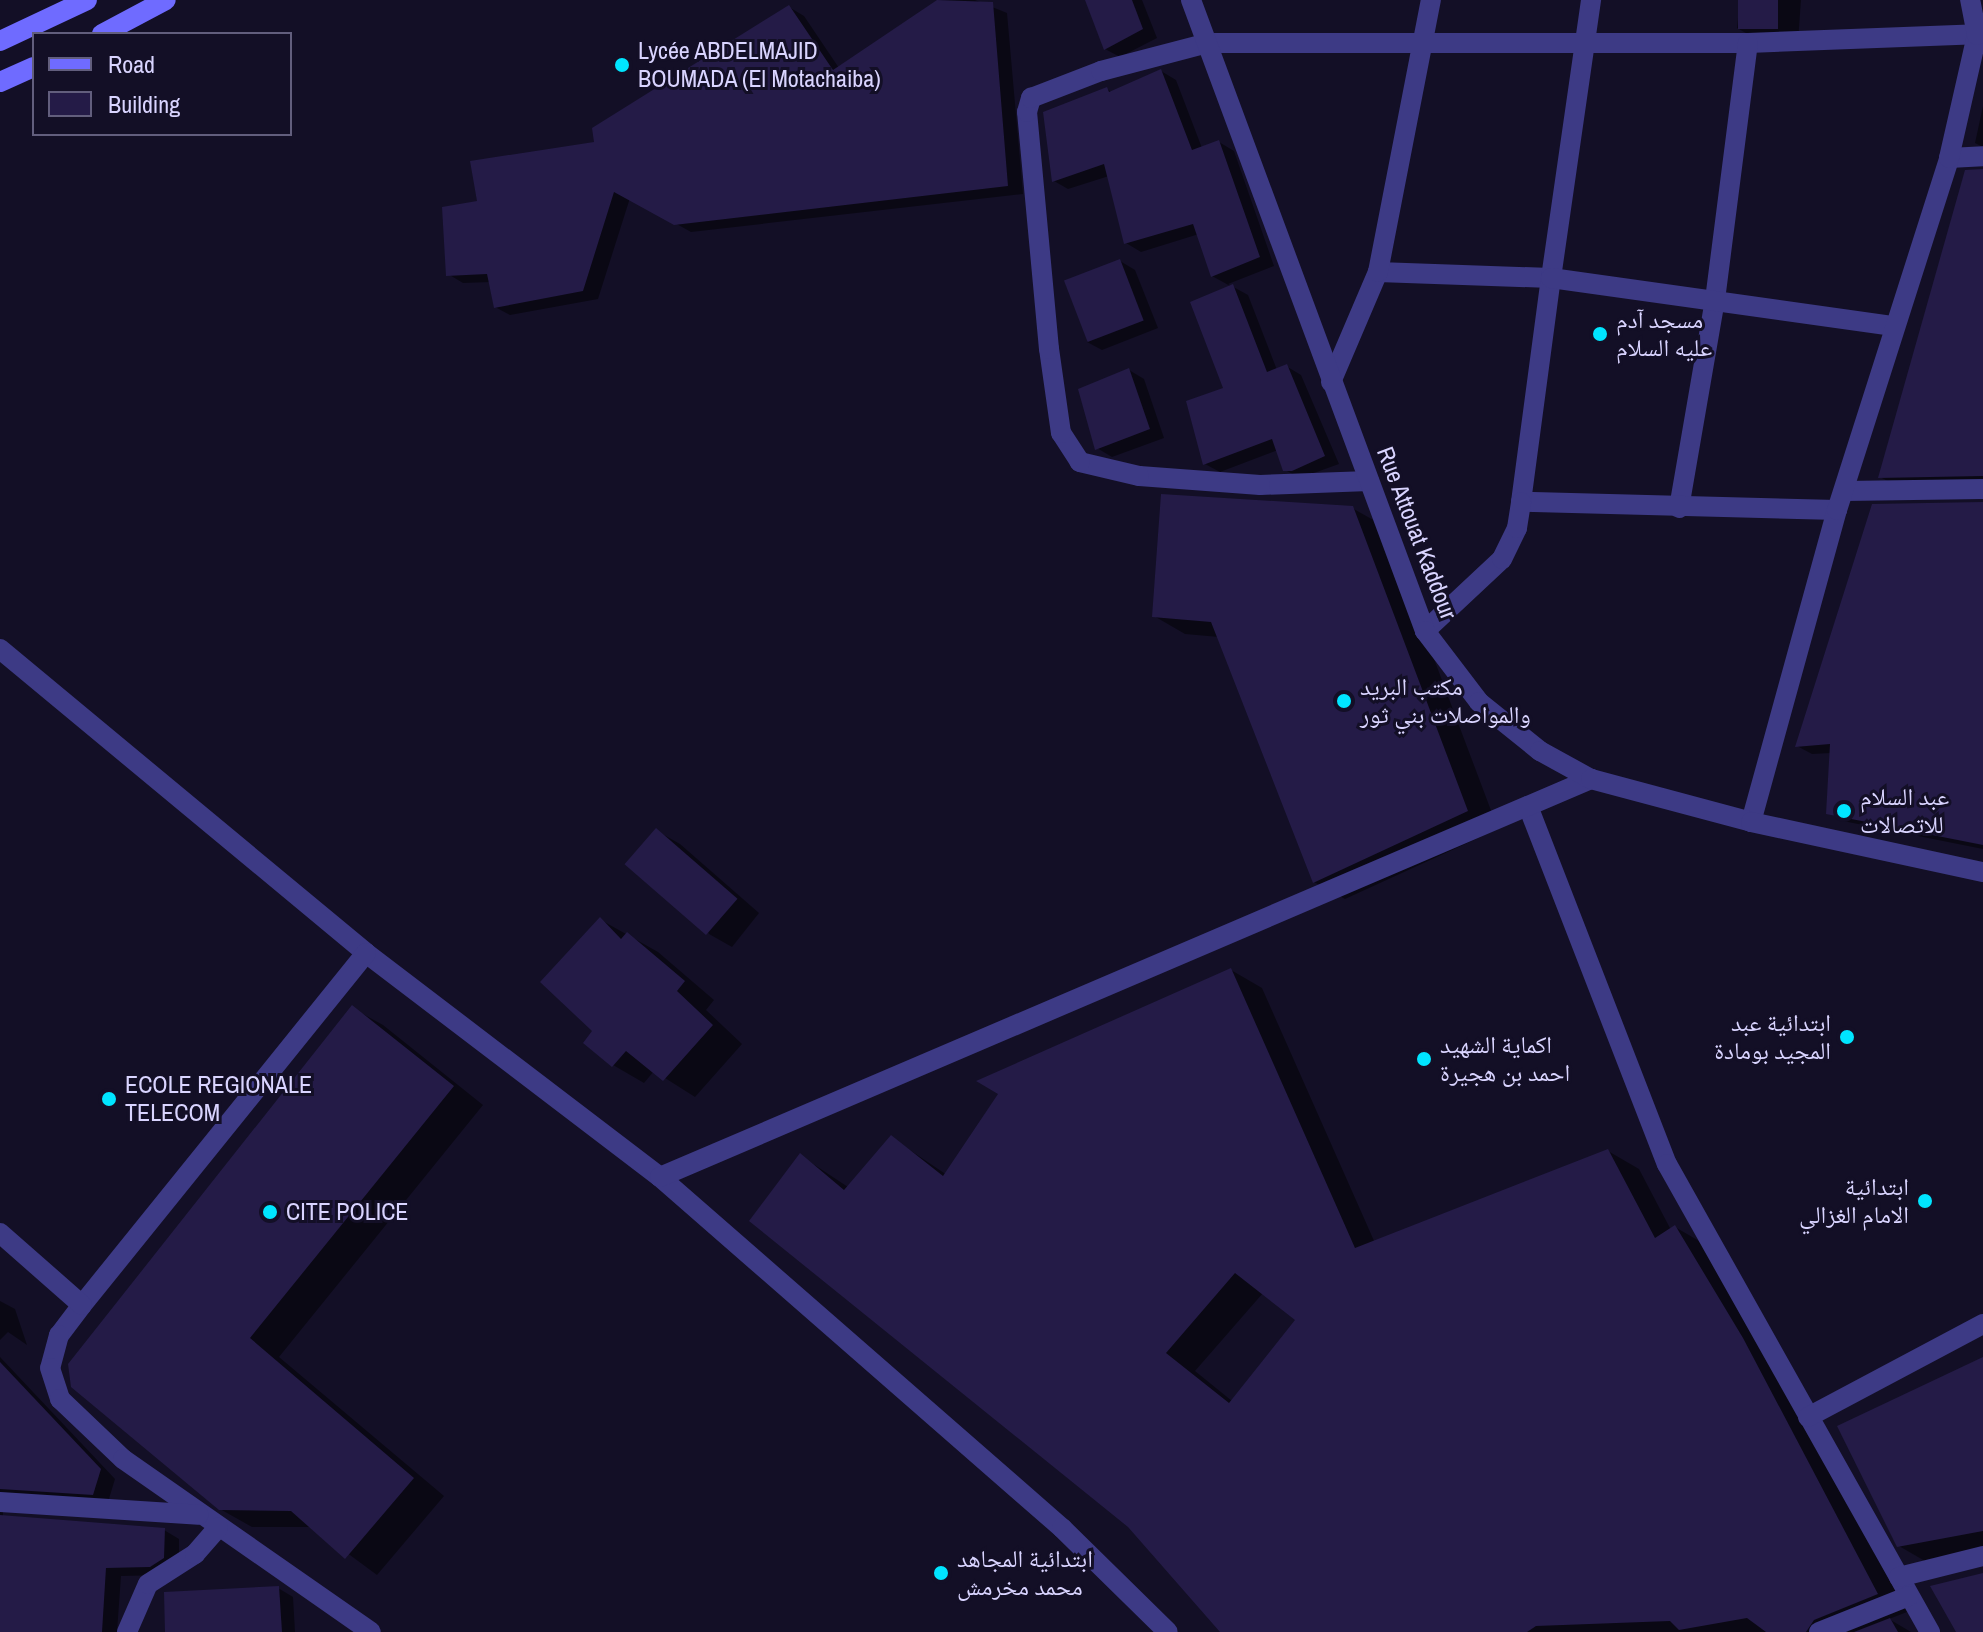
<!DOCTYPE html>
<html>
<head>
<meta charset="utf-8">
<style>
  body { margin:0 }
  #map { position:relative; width:1983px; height:1632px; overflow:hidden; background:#130f26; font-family:"Archivo Narrow","Noto Naskh Arabic",sans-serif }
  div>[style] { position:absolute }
  .shadow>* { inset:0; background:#0007 }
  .building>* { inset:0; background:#241b47; transform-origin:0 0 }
  .minor>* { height:20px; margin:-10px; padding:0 10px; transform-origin:10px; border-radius:10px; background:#3d3a85 }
  .tertiary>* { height:20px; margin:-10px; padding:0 10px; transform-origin:10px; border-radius:10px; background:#3d3a85 }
  .secondary>* { height:20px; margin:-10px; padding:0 10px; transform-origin:10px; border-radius:10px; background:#6f6bff }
  .dots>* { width:22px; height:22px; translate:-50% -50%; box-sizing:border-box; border:4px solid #130f26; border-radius:50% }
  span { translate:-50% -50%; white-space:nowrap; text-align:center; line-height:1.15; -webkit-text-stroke:6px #130f26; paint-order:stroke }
  .poi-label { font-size:24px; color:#d9d4ff }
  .left { translate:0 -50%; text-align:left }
  .right { translate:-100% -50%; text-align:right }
  .street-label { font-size:24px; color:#d9d4ff }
  .legend { position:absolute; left:32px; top:32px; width:260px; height:104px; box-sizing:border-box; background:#130f26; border:2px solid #625e7d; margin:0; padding:10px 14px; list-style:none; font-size:24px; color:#d9d4ff }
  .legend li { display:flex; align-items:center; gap:16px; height:40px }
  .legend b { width:40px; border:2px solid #625e7d }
</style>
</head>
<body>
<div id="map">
  <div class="shadow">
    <i style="clip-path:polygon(940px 0,975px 0,1007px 13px,1023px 194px,691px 232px,630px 198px,598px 299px,510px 315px,495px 307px,491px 282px,463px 283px,448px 274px,480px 203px,596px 144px,789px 7px,804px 16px,839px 68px)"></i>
    <i style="clip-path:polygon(1087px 0,1142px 0,1157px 38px,1120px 57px,1105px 49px)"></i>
    <i style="clip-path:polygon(1740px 0,1801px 0,1798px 41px,1760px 41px,1737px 28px)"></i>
    <i style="clip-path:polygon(1161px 71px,1176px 80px,1202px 148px,1219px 142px,1234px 151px,1274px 266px,1228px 284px,1248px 295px,1277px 370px,1286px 366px,1301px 375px,1339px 464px,1300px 478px,1285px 470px,1278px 450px,1220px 472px,1205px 464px,1226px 389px,1232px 287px,1212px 276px,1199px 234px,1141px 252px,1126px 243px,1109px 176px,1068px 189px,1054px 181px,1107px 89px,1113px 93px)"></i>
    <i style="clip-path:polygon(1983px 106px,1983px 147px,1975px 143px)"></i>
    <i style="clip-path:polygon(1983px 171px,1983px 484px,1895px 485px,1880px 477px)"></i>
    <i style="clip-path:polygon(1120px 261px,1135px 270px,1158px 328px,1102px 350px,1087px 342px)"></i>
    <i style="clip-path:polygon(1129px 370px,1144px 379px,1164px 438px,1112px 457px,1097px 448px)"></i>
    <i style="clip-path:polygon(1983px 504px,1983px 849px,1843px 821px,1828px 812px,1831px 753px,1812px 754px,1797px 746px)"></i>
    <i style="clip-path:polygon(1352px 508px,1384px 526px,1498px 829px,1345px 899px,1314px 882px,1219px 637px,1185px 634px,1154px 616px)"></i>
    <i style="clip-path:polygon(657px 831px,680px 844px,759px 913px,732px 947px,709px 934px)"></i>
    <i style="clip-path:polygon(601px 920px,658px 952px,714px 1000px,706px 1010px,742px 1044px,695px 1097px,654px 1071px,644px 1083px,613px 1065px,595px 1031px)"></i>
    <i style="clip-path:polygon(evenodd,1231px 970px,1262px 988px,1375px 1243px,1608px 1151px,1639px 1169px,1671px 1230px,1675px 1227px,1706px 1245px,1907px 1612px,1889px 1619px,1911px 1632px,1226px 1632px,801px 1156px,848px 1187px,892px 1138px,947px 1175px,1231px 970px,1263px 1293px,1298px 1320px,1232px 1401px,1195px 1371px,1263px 1293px)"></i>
    <i style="clip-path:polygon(352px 1008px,383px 1025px,483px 1105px,279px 1357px,444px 1496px,377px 1575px,312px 1527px,252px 1527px,220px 1509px,73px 1386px)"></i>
    <i style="clip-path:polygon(0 1301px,15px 1309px,27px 1345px,8px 1332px,0 1340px)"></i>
    <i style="clip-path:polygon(0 1357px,115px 1479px,108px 1502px,3px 1504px,3px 1517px,164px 1530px,179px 1539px,179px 1567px,166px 1575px,121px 1576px,117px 1632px,0 1632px)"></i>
    <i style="clip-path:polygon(1983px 1361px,1983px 1555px,1930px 1564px,1899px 1546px)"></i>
    <i style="clip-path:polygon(278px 1588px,293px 1597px,295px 1632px,167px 1632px)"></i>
  </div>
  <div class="building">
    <i style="clip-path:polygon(937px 0,993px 2px,1008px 186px,674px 225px,614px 192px,583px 291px,494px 308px,487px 274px,446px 276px,442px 207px,477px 201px,470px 161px,594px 142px,592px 128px,789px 5px,833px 70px)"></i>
    <i style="clip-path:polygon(1085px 0,1132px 0,1143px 29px,1104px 50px)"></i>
    <i style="left:1738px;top:0;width:40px;height:29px"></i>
    <i style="clip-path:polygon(1161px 69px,1192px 150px,1219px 140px,1260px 257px,1211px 277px,1193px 224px,1124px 244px,1104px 164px,1052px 182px,1043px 112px,1107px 87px,1109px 92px)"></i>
    <i style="clip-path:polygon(1983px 169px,1983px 476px,1878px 478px,1965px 170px)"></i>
    <i style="left:1120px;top:259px;width:66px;height:60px;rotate:69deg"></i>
    <i style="clip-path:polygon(1233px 284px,1267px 372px,1287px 364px,1325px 456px,1292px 471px,1283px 471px,1272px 439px,1203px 465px,1186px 401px,1223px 388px,1190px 302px)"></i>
    <i style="clip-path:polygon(1129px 368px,1150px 429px,1095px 450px,1078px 389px)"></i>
    <i style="clip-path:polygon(1161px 494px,1353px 506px,1468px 811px,1313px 883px,1211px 622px,1152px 617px)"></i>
    <i style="clip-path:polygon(1983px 502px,1983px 845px,1826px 814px,1830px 744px,1795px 747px,1872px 504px)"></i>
    <i style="left:656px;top:828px;width:108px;height:48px;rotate:41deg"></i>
    <i style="clip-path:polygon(600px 917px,621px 939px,627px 932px,685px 981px,677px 991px,713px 1025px,663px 1081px,626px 1051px,612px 1067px,583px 1043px,592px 1031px,540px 982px)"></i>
    <i style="clip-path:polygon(evenodd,1231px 968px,1355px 1248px,1608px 1149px,1655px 1238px,1675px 1225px,1743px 1338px,1878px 1594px,1814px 1620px,1806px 1632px,1766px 1632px,1747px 1618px,1679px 1630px,1670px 1621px,1536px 1626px,1527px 1632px,1220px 1632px,1128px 1527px,749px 1221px,800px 1153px,844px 1190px,891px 1135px,943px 1176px,998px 1094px,976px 1081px,1231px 968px,1235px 1273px,1295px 1320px,1229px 1403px,1166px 1353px,1235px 1273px)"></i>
    <i style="clip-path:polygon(352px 1005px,454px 1086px,250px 1338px,414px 1478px,345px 1559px,291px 1511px,219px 1510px,71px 1387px,68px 1364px)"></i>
    <i style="clip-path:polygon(1983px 1357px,1983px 1531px,1897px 1547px,1837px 1426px)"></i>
    <i style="clip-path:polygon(0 1362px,101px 1469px,93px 1495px,0 1489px)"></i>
    <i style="clip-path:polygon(0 1515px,165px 1528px,164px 1558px,150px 1567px,106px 1568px,102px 1632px,0 1632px)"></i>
    <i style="clip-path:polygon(1983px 1573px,1983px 1632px,1956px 1632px,1930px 1586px)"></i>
    <i style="clip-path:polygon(279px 1586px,282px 1632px,165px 1632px,164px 1592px)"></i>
    <i style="clip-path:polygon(1890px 1618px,1898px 1632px,1854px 1632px)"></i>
  </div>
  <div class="minor">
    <i style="left:1949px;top:158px;width:34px;rotate:-3deg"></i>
    <i style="left:1378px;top:272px;width:173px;rotate:2deg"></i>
    <i style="left:1551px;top:278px;width:281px;rotate:-81.8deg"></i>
    <i style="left:1331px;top:382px;width:120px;rotate:-66.9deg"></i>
    <i style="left:1378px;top:272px;width:277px;rotate:-79deg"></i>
    <i style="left:1369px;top:481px;width:109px;rotate:177.9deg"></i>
    <i style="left:1260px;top:485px;width:121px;rotate:-175.7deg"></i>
    <i style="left:1139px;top:476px;width:61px;rotate:-166.7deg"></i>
    <i style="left:1080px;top:462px;width:35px;rotate:-123deg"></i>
    <i style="left:1061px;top:433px;width:85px;rotate:-98.1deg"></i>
    <i style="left:1049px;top:349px;width:238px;rotate:-95.3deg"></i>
    <i style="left:1027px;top:112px;width:15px;rotate:-74deg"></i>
    <i style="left:1031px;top:98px;width:75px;rotate:-21.1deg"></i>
    <i style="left:1101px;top:71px;width:111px;rotate:-14.7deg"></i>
    <i style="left:1208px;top:43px;width:540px"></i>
    <i style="left:1748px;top:43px;width:235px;rotate:-2.2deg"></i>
    <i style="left:1845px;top:491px;width:138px;rotate:-0.8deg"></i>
    <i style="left:1679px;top:508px;width:211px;rotate:-80.2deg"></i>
    <i style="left:1715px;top:300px;width:259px;rotate:-82.7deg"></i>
    <i style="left:1837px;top:510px;width:316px;rotate:-178.5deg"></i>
    <i style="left:1521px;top:502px;width:226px;rotate:-82.4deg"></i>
    <i style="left:1551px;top:278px;width:346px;rotate:8deg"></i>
    <i style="left:1425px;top:631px;width:105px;rotate:-43.1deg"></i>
    <i style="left:1502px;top:559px;width:34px;rotate:-64deg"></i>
    <i style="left:1517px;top:528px;width:26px;rotate:-81deg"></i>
    <i style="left:0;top:649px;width:476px;rotate:39.7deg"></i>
    <i style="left:366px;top:953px;width:370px;rotate:37.3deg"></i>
    <i style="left:660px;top:1177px;width:534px;rotate:41.13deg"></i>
    <i style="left:1062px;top:1528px;width:148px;rotate:44.5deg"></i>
    <i style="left:1528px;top:806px;width:384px;rotate:68.8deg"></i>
    <i style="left:1667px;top:1164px;width:537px;rotate:60.67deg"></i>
    <i style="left:1751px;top:822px;width:324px;rotate:-74.6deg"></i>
    <i style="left:1837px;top:510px;width:369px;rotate:-72.3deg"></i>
    <i style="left:1949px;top:158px;width:126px;rotate:-77.2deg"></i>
    <i style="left:1977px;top:35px;width:36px;rotate:-101deg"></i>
    <i style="left:366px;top:953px;width:452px;rotate:128.9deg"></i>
    <i style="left:82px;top:1305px;width:38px;rotate:127deg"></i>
    <i style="left:59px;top:1335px;width:34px;rotate:105deg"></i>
    <i style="left:50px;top:1368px;width:33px;rotate:72deg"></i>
    <i style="left:60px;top:1399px;width:87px;rotate:43.6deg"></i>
    <i style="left:123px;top:1459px;width:302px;rotate:34.9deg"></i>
    <i style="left:660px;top:1177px;width:1013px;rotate:-23.15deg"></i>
    <i style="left:0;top:1233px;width:109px;rotate:41.3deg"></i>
    <i style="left:1808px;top:1417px;width:198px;rotate:-28deg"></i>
    <i style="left:0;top:1502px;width:199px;rotate:3.7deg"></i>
    <i style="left:1899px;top:1577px;width:87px;rotate:-14deg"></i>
    <i style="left:127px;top:1632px;width:52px;rotate:-66.4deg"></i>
    <i style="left:148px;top:1584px;width:56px;rotate:-32.6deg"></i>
    <i style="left:195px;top:1554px;width:35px;rotate:-49deg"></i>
    <i style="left:1819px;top:1632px;width:97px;rotate:-21.8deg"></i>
  </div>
  <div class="tertiary">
    <i style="left:1191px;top:0;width:673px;rotate:69.65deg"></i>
    <i style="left:1425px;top:631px;width:89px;rotate:52.7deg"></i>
    <i style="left:1479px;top:702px;width:78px;rotate:38.8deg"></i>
    <i style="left:1540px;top:751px;width:58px;rotate:28.8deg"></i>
    <i style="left:1591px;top:779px;width:166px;rotate:15deg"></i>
    <i style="left:1751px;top:822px;width:237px;rotate:12.2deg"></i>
  </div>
  <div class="secondary">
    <i style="left:102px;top:34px;width:72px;rotate:-28deg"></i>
    <i style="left:0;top:41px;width:96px;rotate:-25.2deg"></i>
    <i style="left:0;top:82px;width:37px;rotate:-24deg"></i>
  </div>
  <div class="dots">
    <i style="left:622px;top:65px;background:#00e5ff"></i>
    <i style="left:1600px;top:334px;background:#00e5ff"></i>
    <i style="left:1344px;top:701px;background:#00e5ff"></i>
    <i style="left:1844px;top:811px;background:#00e5ff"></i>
    <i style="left:1847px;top:1037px;background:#00e5ff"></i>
    <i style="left:1424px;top:1059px;background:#00e5ff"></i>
    <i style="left:109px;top:1099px;background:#00e5ff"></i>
    <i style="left:1925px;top:1201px;background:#00e5ff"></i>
    <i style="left:270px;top:1212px;background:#00e5ff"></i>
    <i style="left:941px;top:1573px;background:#00e5ff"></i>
  </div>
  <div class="poi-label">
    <span class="left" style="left:638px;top:65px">Lycée ABDELMAJID<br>BOUMADA (El Motachaiba)</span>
    <span class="left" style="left:1616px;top:334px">مسجد آدم<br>عليه السلام</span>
    <span class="left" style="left:1360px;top:701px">مكتب البريد<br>والمواصلات بني ثور</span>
    <span class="left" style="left:1860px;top:811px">عبد السلام<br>للاتصالات</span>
    <span class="right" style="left:1831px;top:1037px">ابتدائية عبد<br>المجيد بومادة</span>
    <span class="left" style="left:1440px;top:1059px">اكماية الشهيد<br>احمد بن هجيرة</span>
    <span class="left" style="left:125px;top:1099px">ECOLE REGIONALE<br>TELECOM</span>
    <span class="right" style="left:1909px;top:1201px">ابتدائية<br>الامام الغزالي</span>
    <span class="left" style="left:286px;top:1212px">CITE POLICE</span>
    <span class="left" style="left:957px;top:1573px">ابتدائية المجاهد<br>محمد مخرمش</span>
  </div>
  <div class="street-label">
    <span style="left:1417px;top:533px;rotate:69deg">Rue Attouat Kaddour</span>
  </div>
  <ul class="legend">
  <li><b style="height:10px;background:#6f6bff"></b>Road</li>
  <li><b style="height:22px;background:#241b47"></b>Building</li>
  </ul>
</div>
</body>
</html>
